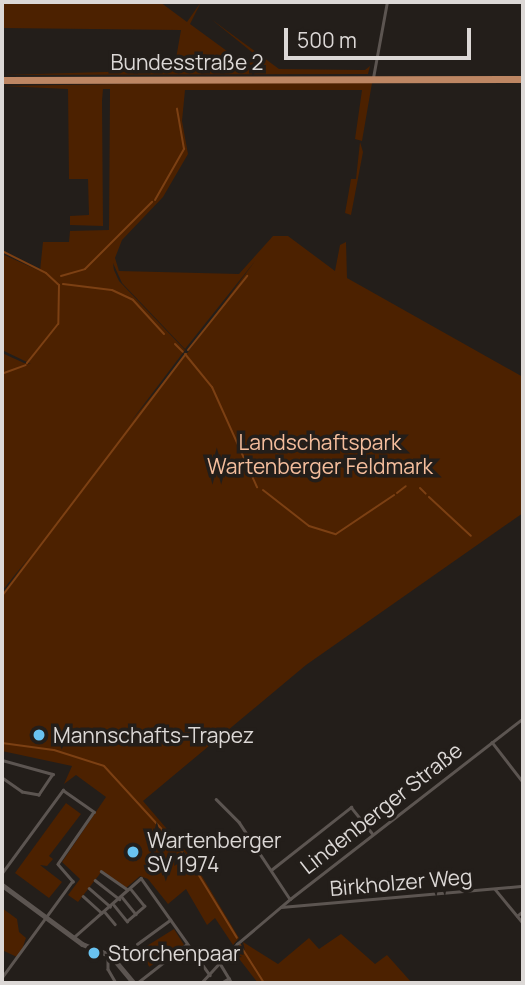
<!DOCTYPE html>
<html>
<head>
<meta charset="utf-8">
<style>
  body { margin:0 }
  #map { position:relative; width:525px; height:985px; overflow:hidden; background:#231e1a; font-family:Manrope,sans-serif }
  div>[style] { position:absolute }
  .green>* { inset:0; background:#4c2100; transform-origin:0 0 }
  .stream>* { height:2px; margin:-1px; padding:0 1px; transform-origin:1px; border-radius:1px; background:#7c4013 }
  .street>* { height:2.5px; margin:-1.25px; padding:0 1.25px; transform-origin:1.25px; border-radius:1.25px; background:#5c5551 }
  .secondary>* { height:5px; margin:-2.5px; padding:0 2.5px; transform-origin:2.5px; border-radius:2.5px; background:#5c5551 }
  .primary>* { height:7px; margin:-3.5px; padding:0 3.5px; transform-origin:3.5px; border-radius:3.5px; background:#bd8663 }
  .dots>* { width:19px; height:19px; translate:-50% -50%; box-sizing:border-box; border:4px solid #231e1a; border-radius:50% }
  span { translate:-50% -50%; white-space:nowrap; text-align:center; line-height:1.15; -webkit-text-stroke:7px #231e1a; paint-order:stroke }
  .street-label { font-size:21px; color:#dcd8d6 }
  .park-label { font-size:21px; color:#f5be9d }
  .poi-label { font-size:21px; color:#dcd8d6 }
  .left { translate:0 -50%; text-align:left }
  .frame { position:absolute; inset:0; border:4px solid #dcd8d6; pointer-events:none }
  .scale { position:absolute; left:284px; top:28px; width:187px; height:32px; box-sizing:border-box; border:4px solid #dcd8d6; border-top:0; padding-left:9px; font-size:21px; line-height:24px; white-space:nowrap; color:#dcd8d6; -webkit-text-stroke:5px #231e1a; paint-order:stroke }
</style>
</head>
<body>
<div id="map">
  <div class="green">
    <i style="clip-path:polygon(2px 2px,160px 2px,187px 22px,201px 2px,190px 24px,246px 65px,253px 53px,211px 19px,279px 69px,365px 70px,370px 66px,368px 74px,2px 75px,174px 70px,181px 30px,2px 28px)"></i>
    <i style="clip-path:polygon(evenodd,178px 83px,372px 83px,362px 141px,355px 139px,362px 90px,185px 90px,182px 121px,188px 154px,163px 197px,122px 240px,115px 258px,119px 271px,239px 274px,273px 236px,288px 236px,335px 271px,340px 245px,346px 242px,347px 278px,523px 377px,523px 513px,306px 665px,143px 801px,190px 856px,239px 938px,233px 945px,215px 918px,207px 925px,186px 889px,168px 904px,148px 879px,140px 876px,126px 888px,102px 871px,78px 902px,68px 895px,80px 879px,62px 862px,106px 797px,76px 775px,64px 784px,72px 766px,2px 751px,2px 594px,30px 556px,2px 591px,2px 353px,24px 363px,31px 364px,2px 350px,2px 254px,40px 271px,43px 242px,69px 242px,70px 231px,109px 230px,110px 89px,103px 89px,102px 101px,103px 226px,70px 225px,70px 216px,89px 215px,88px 179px,69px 179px,68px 89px,3px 86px,178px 83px,255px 261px,188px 352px,129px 424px,185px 350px,119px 281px,114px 270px,113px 263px,122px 283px,185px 349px,255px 261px)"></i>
    <i style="clip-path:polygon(360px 142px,363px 152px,351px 215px,345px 213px,347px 202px,351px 179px,356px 179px)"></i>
    <i style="clip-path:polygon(66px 803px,81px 814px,49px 856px,53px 859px,47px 866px,40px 865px,62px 882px,49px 898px,15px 873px)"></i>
    <i style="clip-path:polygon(2px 908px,17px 919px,19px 932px,26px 938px,19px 958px,2px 950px)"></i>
    <i style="left:174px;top:929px;width:19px;height:41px;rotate:58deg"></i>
    <i style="clip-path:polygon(341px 934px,375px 964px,387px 955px,412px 983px,258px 983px,233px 951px,239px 955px,245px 951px,243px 942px,278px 964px,309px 938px,319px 949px)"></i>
  </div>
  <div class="stream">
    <i style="left:155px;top:200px;width:59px;rotate:-60.4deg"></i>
    <i style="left:184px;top:149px;width:41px;rotate:-99.9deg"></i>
    <i style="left:2px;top:251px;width:49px;rotate:26.6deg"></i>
    <i style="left:46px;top:273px;width:18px;rotate:43deg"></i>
    <i style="left:59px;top:285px;width:39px;rotate:91deg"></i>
    <i style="left:58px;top:324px;width:50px;rotate:128.5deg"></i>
    <i style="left:61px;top:276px;width:25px;rotate:-16deg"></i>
    <i style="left:85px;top:269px;width:95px;rotate:-45deg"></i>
    <i style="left:63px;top:284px;width:49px;rotate:7deg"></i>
    <i style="left:112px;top:290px;width:23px;rotate:25deg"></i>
    <i style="left:133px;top:300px;width:46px;rotate:47.6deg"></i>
    <i style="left:175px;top:344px;width:11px;rotate:45deg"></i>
    <i style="left:188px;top:350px;width:95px;rotate:-51.4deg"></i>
    <i style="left:185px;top:354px;width:43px;rotate:50.7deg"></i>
    <i style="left:212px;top:387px;width:110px;rotate:65.8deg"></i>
    <i style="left:4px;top:373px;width:23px;rotate:-20deg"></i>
    <i style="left:420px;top:488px;width:8px;rotate:45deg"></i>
    <i style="left:263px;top:490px;width:58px;rotate:38deg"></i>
    <i style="left:309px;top:526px;width:28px;rotate:17deg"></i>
    <i style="left:336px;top:534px;width:70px;rotate:-33.9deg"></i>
    <i style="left:397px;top:493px;width:11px;rotate:-38deg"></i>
    <i style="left:429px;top:497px;width:57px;rotate:42.9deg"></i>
    <i style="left:2px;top:596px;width:304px;rotate:-52.8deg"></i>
    <i style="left:2px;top:743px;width:52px;rotate:7.7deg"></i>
    <i style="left:54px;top:750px;width:52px;rotate:17.7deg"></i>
    <i style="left:104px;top:766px;width:126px;rotate:47.6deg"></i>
    <i style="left:189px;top:859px;width:92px;rotate:58.7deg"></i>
    <i style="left:240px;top:945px;width:45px;rotate:57.7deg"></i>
  </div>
  <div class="street">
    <i style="left:373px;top:78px;width:77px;rotate:-79.6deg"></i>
    <i style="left:492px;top:742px;width:51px;rotate:52.2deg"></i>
    <i style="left:2px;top:760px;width:53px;rotate:15.4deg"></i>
    <i style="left:53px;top:774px;width:25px;rotate:124deg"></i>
    <i style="left:39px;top:795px;width:17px;rotate:-170deg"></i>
    <i style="left:22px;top:792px;width:24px;rotate:-145deg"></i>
    <i style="left:216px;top:799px;width:33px;rotate:45deg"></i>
    <i style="left:239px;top:822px;width:92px;rotate:56.5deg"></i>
    <i style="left:271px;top:870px;width:102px;rotate:-38.2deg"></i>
    <i style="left:351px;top:807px;width:33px;rotate:51deg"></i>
    <i style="left:101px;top:871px;width:32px;rotate:35deg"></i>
    <i style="left:2px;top:873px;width:103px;rotate:-53.7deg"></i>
    <i style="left:63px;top:790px;width:38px;rotate:35deg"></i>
    <i style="left:94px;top:812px;width:63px;rotate:124.7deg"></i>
    <i style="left:58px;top:864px;width:23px;rotate:49deg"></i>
    <i style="left:73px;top:881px;width:120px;rotate:126.2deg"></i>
    <i style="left:95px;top:880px;width:31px;rotate:38deg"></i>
    <i style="left:89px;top:888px;width:28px;rotate:41deg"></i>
    <i style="left:495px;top:889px;width:44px;rotate:50.5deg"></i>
    <i style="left:83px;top:896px;width:25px;rotate:42deg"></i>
    <i style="left:122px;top:897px;width:22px;rotate:51deg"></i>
    <i style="left:114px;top:905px;width:21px;rotate:51deg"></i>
    <i style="left:127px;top:921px;width:23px;rotate:-41deg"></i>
    <i style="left:144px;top:906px;width:22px;rotate:-129deg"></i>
    <i style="left:281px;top:907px;width:243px;rotate:-5deg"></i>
    <i style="left:104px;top:911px;width:17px;rotate:50deg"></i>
    <i style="left:517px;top:916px;width:8px;rotate:-40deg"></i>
    <i style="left:74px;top:937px;width:89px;rotate:-41.4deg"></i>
    <i style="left:141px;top:878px;width:119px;rotate:54.6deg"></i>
    <i style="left:137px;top:944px;width:41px;rotate:-36deg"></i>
    <i style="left:108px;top:954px;width:15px;rotate:90deg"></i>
    <i style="left:108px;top:969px;width:16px;rotate:60deg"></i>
    <i style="left:221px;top:965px;width:21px;rotate:59deg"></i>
    <i style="left:137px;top:983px;width:63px;rotate:-38deg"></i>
    <i style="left:201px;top:983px;width:53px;rotate:-47.3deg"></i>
    <i style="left:237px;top:944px;width:70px;rotate:-40.3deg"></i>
    <i style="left:290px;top:899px;width:295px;rotate:-37.8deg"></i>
    <i style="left:221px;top:983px;width:9px;rotate:-32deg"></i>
  </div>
  <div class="secondary">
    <i style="left:2px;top:885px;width:99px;rotate:36.4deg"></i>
    <i style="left:82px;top:944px;width:31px;rotate:22deg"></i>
    <i style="left:111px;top:956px;width:35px;rotate:50deg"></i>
  </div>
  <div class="primary">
    <i style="left:2px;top:80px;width:521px;rotate:-0.11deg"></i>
  </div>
  <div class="dots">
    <i style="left:39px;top:735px;background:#69c3f1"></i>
    <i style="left:133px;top:852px;background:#69c3f1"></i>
    <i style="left:94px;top:953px;background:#69c3f1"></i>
  </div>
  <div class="street-label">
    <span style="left:187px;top:62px">Bundesstraße 2</span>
    <span style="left:381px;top:808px;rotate:-38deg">Lindenberger Straße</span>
    <span style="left:401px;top:882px;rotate:-5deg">Birkholzer Weg</span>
  </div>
  <div class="park-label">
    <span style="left:320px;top:454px">Landschaftspark<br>Wartenberger Feldmark</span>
  </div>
  <div class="poi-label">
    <span class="left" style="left:53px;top:735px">Mannschafts-Trapez</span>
    <span class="left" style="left:147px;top:852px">Wartenberger<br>SV 1974</span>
    <span class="left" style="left:108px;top:953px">Storchenpaar</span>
  </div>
  <div class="frame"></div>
  <div class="scale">500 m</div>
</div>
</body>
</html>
